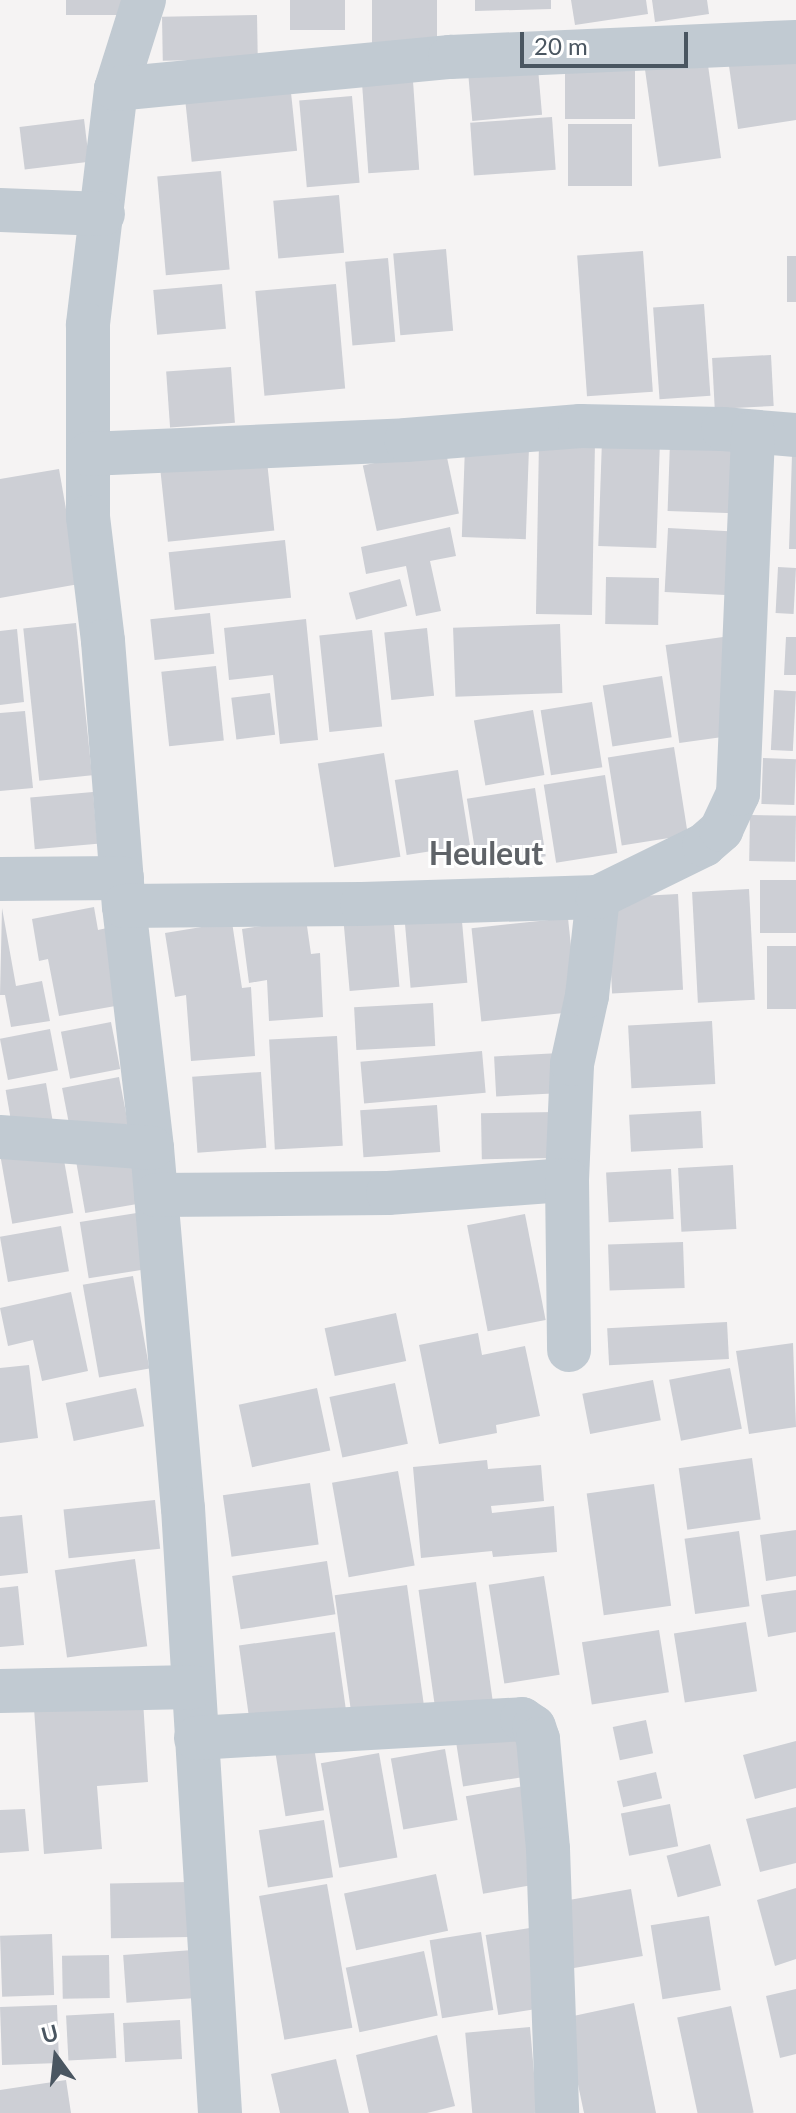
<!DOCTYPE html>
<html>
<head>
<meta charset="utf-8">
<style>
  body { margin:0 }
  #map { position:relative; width:796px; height:2113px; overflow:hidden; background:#f5f3f3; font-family:Lato,sans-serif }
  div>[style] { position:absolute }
  .building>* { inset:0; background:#cdcfd5; transform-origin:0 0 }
  .minor>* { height:44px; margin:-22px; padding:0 22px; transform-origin:22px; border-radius:22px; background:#c1cad2 }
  span { translate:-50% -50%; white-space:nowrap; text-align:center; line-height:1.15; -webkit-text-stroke:6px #fff; paint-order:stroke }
  .quarter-label { font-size:32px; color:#5f6368; font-weight:700 }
  .north { position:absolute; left:16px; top:2017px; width:80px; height:80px; -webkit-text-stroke:6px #fff; paint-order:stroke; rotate:345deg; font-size:22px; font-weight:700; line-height:32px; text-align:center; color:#4a5661 }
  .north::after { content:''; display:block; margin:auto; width:28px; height:36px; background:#4a5661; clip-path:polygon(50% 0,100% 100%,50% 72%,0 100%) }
  .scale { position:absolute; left:520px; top:32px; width:168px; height:36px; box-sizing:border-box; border:4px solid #4a5661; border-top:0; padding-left:10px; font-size:24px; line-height:28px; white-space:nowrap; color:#4a5661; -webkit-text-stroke:6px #fff; paint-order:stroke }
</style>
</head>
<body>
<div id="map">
  <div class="building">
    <i style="left:66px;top:0;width:59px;height:15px"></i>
    <i style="left:290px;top:0;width:55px;height:30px"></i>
    <i style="left:372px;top:0;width:65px;height:48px"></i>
    <i style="clip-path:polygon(475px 0,551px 0,551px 9px,475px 11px)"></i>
    <i style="clip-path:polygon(571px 0,646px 0,648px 14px,575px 25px)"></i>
    <i style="clip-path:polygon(652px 0,707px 0,709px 14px,655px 22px)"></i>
    <i style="left:257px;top:15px;width:44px;height:95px;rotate:89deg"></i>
    <i style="left:537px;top:57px;width:58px;height:70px;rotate:85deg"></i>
    <i style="left:707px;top:58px;width:101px;height:63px;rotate:82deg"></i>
    <i style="left:565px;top:59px;width:70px;height:60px"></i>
    <i style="clip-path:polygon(728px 59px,796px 63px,796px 120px,738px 129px)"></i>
    <i style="left:413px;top:81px;width:89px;height:51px;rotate:86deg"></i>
    <i style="left:290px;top:83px;width:68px;height:106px;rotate:84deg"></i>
    <i style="left:352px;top:96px;width:87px;height:53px;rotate:85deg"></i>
    <i style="left:552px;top:117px;width:53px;height:82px;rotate:86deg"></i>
    <i style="left:84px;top:119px;width:43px;height:65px;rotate:83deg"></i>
    <i style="left:568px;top:124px;width:64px;height:62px"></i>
    <i style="left:221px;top:171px;width:99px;height:64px;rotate:85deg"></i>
    <i style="left:339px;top:195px;width:58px;height:66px;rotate:85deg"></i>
    <i style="left:446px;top:249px;width:82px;height:53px;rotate:85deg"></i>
    <i style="left:643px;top:251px;width:141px;height:66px;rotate:86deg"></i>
    <i style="left:787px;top:256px;width:9px;height:46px"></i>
    <i style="left:388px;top:258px;width:84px;height:43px;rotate:85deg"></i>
    <i style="left:222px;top:284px;width:45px;height:69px;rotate:85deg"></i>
    <i style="left:336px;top:284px;width:105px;height:81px;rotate:85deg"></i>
    <i style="left:704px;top:304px;width:92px;height:51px;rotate:86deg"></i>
    <i style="left:771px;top:355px;width:51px;height:59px;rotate:87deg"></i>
    <i style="left:231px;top:367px;width:56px;height:65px;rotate:86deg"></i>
    <i style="left:602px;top:440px;width:58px;height:106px;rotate:2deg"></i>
    <i style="left:539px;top:441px;width:56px;height:173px;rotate:1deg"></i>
    <i style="left:670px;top:442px;width:74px;height:69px;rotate:2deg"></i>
    <i style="left:465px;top:446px;width:64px;height:91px;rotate:2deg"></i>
    <i style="left:445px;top:448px;width:67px;height:84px;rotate:78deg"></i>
    <i style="clip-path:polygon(792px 455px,796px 455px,796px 549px,789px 549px)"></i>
    <i style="left:267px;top:461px;width:70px;height:107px;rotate:84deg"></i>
    <i style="clip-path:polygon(59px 469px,79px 584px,0 598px,0 479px)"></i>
    <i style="clip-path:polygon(450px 527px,456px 556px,430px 561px,441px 611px,416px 616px,406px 566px,366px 574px,361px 547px)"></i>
    <i style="left:668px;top:528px;width:66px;height:64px;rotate:3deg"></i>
    <i style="left:285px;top:540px;width:58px;height:117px;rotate:84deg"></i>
    <i style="left:778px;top:567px;width:18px;height:46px;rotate:3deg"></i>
    <i style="left:606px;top:577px;width:53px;height:47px;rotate:1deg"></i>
    <i style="left:400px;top:579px;width:28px;height:53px;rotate:75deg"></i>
    <i style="left:210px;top:613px;width:41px;height:60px;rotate:84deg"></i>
    <i style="clip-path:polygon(306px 619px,318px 740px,280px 744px,273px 675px,229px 680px,224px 628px)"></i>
    <i style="left:76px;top:623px;width:153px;height:53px;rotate:84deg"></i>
    <i style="left:560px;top:624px;width:69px;height:107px;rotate:88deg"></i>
    <i style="left:427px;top:628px;width:68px;height:43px;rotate:84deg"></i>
    <i style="clip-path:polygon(17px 629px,24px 702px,0 705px,0 631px)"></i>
    <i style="left:372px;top:630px;width:97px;height:53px;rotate:84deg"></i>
    <i style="left:723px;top:637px;width:99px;height:58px;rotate:82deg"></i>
    <i style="clip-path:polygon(786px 637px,796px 637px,796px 675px,784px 675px)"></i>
    <i style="left:216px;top:666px;width:75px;height:55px;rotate:84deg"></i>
    <i style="left:662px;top:676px;width:62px;height:60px;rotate:81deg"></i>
    <i style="left:774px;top:690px;width:22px;height:60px;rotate:3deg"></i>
    <i style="left:270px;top:693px;width:42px;height:39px;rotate:83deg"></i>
    <i style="left:592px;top:702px;width:66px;height:52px;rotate:81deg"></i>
    <i style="left:533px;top:710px;width:66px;height:60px;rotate:80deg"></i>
    <i style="clip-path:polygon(25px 711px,33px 788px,0 791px,0 713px)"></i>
    <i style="left:674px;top:747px;width:89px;height:67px;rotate:81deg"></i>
    <i style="left:384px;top:753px;width:105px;height:67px;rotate:81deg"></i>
    <i style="left:763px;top:758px;width:33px;height:46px;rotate:2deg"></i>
    <i style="left:458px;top:770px;width:76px;height:64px;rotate:81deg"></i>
    <i style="left:605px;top:775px;width:79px;height:62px;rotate:81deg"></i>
    <i style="left:535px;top:788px;width:69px;height:69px;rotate:81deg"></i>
    <i style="left:93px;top:792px;width:52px;height:63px;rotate:85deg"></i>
    <i style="left:750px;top:815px;width:46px;height:46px;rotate:1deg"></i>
    <i style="left:796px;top:880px;width:53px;height:36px;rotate:90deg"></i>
    <i style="left:749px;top:889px;width:111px;height:57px;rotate:87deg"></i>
    <i style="left:678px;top:894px;width:96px;height:71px;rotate:87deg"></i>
    <i style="clip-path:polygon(94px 907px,98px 930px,107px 928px,121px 1005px,59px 1016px,48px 959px,39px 961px,32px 919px)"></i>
    <i style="clip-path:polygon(2px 908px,16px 986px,42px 981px,50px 1021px,11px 1027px,5px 995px,0 995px)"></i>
    <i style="left:461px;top:910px;width:73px;height:57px;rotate:85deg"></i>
    <i style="left:393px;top:913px;width:74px;height:50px;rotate:85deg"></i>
    <i style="left:568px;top:918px;width:94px;height:97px;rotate:84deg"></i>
    <i style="clip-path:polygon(306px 919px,311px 954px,320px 953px,323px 1017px,269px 1021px,267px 980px,249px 983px,242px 929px)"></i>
    <i style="clip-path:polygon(232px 922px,242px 988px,251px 987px,255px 1056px,191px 1061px,186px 995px,175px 997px,165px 933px)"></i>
    <i style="left:796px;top:946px;width:63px;height:29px;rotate:90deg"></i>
    <i style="left:433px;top:1003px;width:43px;height:79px;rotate:87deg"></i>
    <i style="left:712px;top:1021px;width:63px;height:84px;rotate:87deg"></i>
    <i style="left:111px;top:1022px;width:48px;height:51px;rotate:79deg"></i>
    <i style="left:50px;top:1029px;width:42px;height:51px;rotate:79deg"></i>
    <i style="left:337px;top:1036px;width:110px;height:68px;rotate:87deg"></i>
    <i style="left:482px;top:1051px;width:42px;height:122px;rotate:85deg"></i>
    <i style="left:560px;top:1053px;width:40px;height:66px;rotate:87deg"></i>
    <i style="left:261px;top:1072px;width:76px;height:69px;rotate:86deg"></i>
    <i style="left:119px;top:1077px;width:48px;height:58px;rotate:79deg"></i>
    <i style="left:46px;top:1083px;width:40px;height:41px;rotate:80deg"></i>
    <i style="left:437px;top:1105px;width:47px;height:77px;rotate:86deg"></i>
    <i style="left:701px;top:1111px;width:37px;height:72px;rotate:87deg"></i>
    <i style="left:556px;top:1112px;width:46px;height:75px;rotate:89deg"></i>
    <i style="left:61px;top:1143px;width:71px;height:62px;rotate:80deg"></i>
    <i style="left:132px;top:1150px;width:54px;height:57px;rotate:80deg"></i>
    <i style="left:733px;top:1165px;width:64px;height:55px;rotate:87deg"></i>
    <i style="left:671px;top:1169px;width:50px;height:65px;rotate:87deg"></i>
    <i style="left:143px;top:1212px;width:57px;height:64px;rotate:81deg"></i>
    <i style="left:525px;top:1214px;width:108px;height:59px;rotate:79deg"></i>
    <i style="left:61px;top:1226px;width:46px;height:62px;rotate:80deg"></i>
    <i style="left:683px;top:1242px;width:46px;height:75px;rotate:88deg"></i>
    <i style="left:133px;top:1276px;width:94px;height:51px;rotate:80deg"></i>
    <i style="clip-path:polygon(71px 1292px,88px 1371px,42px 1381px,33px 1340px,8px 1346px,0 1308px)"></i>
    <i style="left:396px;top:1313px;width:49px;height:73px;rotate:78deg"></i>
    <i style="left:727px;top:1322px;width:37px;height:120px;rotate:87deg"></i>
    <i style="clip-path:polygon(478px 1333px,482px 1355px,525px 1346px,540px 1416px,496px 1425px,497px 1433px,439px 1444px,419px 1345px)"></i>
    <i style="clip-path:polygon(793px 1343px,796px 1427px,749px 1434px,736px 1351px)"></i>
    <i style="clip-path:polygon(29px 1365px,38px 1438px,0 1443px,0 1368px)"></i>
    <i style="left:730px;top:1368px;width:62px;height:62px;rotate:79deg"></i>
    <i style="left:653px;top:1380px;width:41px;height:72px;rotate:79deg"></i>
    <i style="left:395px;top:1383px;width:62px;height:67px;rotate:78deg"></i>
    <i style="left:136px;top:1388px;width:39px;height:72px;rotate:78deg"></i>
    <i style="left:317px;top:1388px;width:64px;height:80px;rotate:78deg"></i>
    <i style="left:752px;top:1458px;width:62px;height:74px;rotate:82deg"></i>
    <i style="clip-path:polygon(487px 1460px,488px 1469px,541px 1465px,544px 1501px,491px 1506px,492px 1513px,554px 1506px,557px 1552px,493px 1557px,492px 1551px,421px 1558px,413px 1467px)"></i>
    <i style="left:398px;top:1471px;width:96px;height:67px;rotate:80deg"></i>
    <i style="left:310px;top:1483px;width:62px;height:88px;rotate:82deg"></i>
    <i style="left:654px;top:1484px;width:123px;height:68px;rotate:82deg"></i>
    <i style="left:155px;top:1500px;width:49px;height:92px;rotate:84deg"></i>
    <i style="clip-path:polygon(22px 1515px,28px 1573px,0 1576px,0 1517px)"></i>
    <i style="clip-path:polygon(796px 1530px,796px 1576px,766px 1581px,760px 1535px)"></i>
    <i style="left:739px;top:1531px;width:76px;height:55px;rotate:82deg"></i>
    <i style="left:135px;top:1559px;width:88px;height:81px;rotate:82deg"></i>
    <i style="left:327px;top:1561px;width:54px;height:96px;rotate:81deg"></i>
    <i style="left:544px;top:1576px;width:100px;height:56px;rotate:81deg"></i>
    <i style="left:476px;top:1582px;width:121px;height:58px;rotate:82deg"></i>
    <i style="left:407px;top:1585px;width:127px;height:73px;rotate:82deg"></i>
    <i style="clip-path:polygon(18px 1586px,24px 1645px,0 1647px,0 1588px)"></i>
    <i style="clip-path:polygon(796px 1590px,796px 1632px,768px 1637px,761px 1595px)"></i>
    <i style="left:746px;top:1622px;width:70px;height:73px;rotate:81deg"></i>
    <i style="left:659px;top:1630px;width:63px;height:78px;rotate:81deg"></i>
    <i style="left:335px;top:1632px;width:83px;height:97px;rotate:82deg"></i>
    <i style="clip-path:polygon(143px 1700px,148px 1782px,97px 1786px,102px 1849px,44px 1854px,34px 1708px)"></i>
    <i style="left:646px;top:1720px;width:34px;height:34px;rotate:78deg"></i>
    <i style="left:526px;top:1730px;width:46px;height:71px;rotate:81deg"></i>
    <i style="clip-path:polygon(796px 1741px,796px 1788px,755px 1799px,743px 1755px)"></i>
    <i style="left:314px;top:1747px;width:64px;height:39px;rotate:81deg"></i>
    <i style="left:445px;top:1749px;width:72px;height:55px;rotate:80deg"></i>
    <i style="left:379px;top:1753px;width:106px;height:59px;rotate:80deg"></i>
    <i style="left:656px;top:1772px;width:27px;height:40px;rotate:77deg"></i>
    <i style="left:524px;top:1786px;width:99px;height:59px;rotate:80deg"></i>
    <i style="left:670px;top:1804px;width:43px;height:50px;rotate:79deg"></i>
    <i style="clip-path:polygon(796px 1807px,796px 1863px,760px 1872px,746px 1819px)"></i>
    <i style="clip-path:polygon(25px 1809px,29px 1851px,0 1853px,0 1810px)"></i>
    <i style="left:324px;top:1820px;width:58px;height:66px;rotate:81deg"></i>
    <i style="left:710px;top:1844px;width:43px;height:45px;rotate:75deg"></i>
    <i style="left:436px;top:1874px;width:58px;height:94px;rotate:78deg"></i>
    <i style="left:189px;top:1882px;width:55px;height:79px;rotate:89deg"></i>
    <i style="left:327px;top:1884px;width:146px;height:69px;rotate:80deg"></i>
    <i style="clip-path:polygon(796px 1888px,796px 1959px,775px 1966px,757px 1900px)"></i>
    <i style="left:631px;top:1889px;width:68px;height:80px;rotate:80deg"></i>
    <i style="left:709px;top:1916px;width:75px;height:59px;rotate:81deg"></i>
    <i style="left:536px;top:1927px;width:81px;height:51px;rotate:81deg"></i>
    <i style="left:481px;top:1932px;width:79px;height:52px;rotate:81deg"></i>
    <i style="left:52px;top:1934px;width:61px;height:52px;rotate:88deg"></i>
    <i style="left:193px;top:1950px;width:48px;height:70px;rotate:86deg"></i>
    <i style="left:424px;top:1951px;width:66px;height:80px;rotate:78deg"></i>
    <i style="left:109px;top:1955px;width:43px;height:47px;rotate:89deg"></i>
    <i style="clip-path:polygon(796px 1989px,796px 2054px,780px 2058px,766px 1996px)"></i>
    <i style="clip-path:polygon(634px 2003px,656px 2113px,584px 2113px,564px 2018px)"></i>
    <i style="left:57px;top:2005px;width:58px;height:57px;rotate:88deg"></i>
    <i style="left:731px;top:2006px;width:109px;height:55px;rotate:78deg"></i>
    <i style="left:114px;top:2013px;width:45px;height:48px;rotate:87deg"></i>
    <i style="left:180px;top:2020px;width:39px;height:57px;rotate:87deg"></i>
    <i style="left:530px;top:2027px;width:86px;height:65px;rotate:85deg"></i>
    <i style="clip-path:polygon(437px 2035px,455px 2106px,427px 2113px,369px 2113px,356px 2055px)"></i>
    <i style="clip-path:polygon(336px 2059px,349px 2113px,280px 2113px,271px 2074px)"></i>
    <i style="clip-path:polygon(66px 2080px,71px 2113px,0 2113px,0 2090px)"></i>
  </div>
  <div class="minor">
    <i style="left:144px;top:0;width:93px;rotate:107.5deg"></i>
    <i style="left:116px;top:89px;width:238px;rotate:96.8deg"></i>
    <i style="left:88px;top:325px;width:192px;rotate:90deg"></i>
    <i style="left:88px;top:517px;width:125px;rotate:83.1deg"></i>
    <i style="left:103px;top:641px;width:266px;rotate:85.5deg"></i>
    <i style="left:124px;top:906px;width:244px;rotate:83.4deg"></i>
    <i style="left:152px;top:1148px;width:361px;rotate:85.1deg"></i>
    <i style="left:183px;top:1508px;width:606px;rotate:86.5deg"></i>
    <i style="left:116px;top:89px;width:336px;rotate:-5.5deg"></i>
    <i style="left:450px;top:57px;width:346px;rotate:-2.5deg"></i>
    <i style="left:0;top:210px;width:103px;rotate:2.2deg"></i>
    <i style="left:88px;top:454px;width:318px;rotate:-2.5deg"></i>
    <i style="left:406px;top:440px;width:175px;rotate:-4.6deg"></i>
    <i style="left:580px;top:426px;width:143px;rotate:1.2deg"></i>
    <i style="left:723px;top:429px;width:73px;rotate:4.7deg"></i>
    <i style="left:0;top:879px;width:122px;rotate:-0.5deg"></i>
    <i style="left:124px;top:906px;width:238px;rotate:-0.5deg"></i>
    <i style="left:362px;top:904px;width:236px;rotate:-1.7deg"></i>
    <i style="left:0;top:1137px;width:152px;rotate:4.1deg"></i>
    <i style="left:567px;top:1180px;width:116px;rotate:-87.5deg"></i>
    <i style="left:572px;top:1064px;width:70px;rotate:-77.6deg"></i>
    <i style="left:587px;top:996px;width:100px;rotate:-83.7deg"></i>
    <i style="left:598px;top:897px;width:118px;rotate:-26.1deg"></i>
    <i style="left:704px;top:845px;width:23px;rotate:-41deg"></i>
    <i style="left:721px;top:830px;width:40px;rotate:-65deg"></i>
    <i style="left:738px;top:794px;width:362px;rotate:-87.6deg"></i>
    <i style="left:156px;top:1195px;width:232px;rotate:-0.5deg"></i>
    <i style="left:388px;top:1193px;width:179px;rotate:-4.2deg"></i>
    <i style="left:567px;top:1180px;width:170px;rotate:89.3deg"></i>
    <i style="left:0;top:1691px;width:193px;rotate:-1.2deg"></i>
    <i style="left:196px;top:1738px;width:327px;rotate:-3.3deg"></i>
    <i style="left:522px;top:1719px;width:14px;rotate:34deg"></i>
    <i style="left:534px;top:1727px;width:13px;rotate:72deg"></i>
    <i style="left:538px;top:1739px;width:110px;rotate:84.8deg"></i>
    <i style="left:548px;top:1849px;width:264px;rotate:88deg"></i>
  </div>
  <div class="quarter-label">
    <span style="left:486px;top:853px">Heuleut</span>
  </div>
  <div class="north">U</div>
  <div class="scale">20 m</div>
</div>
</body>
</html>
